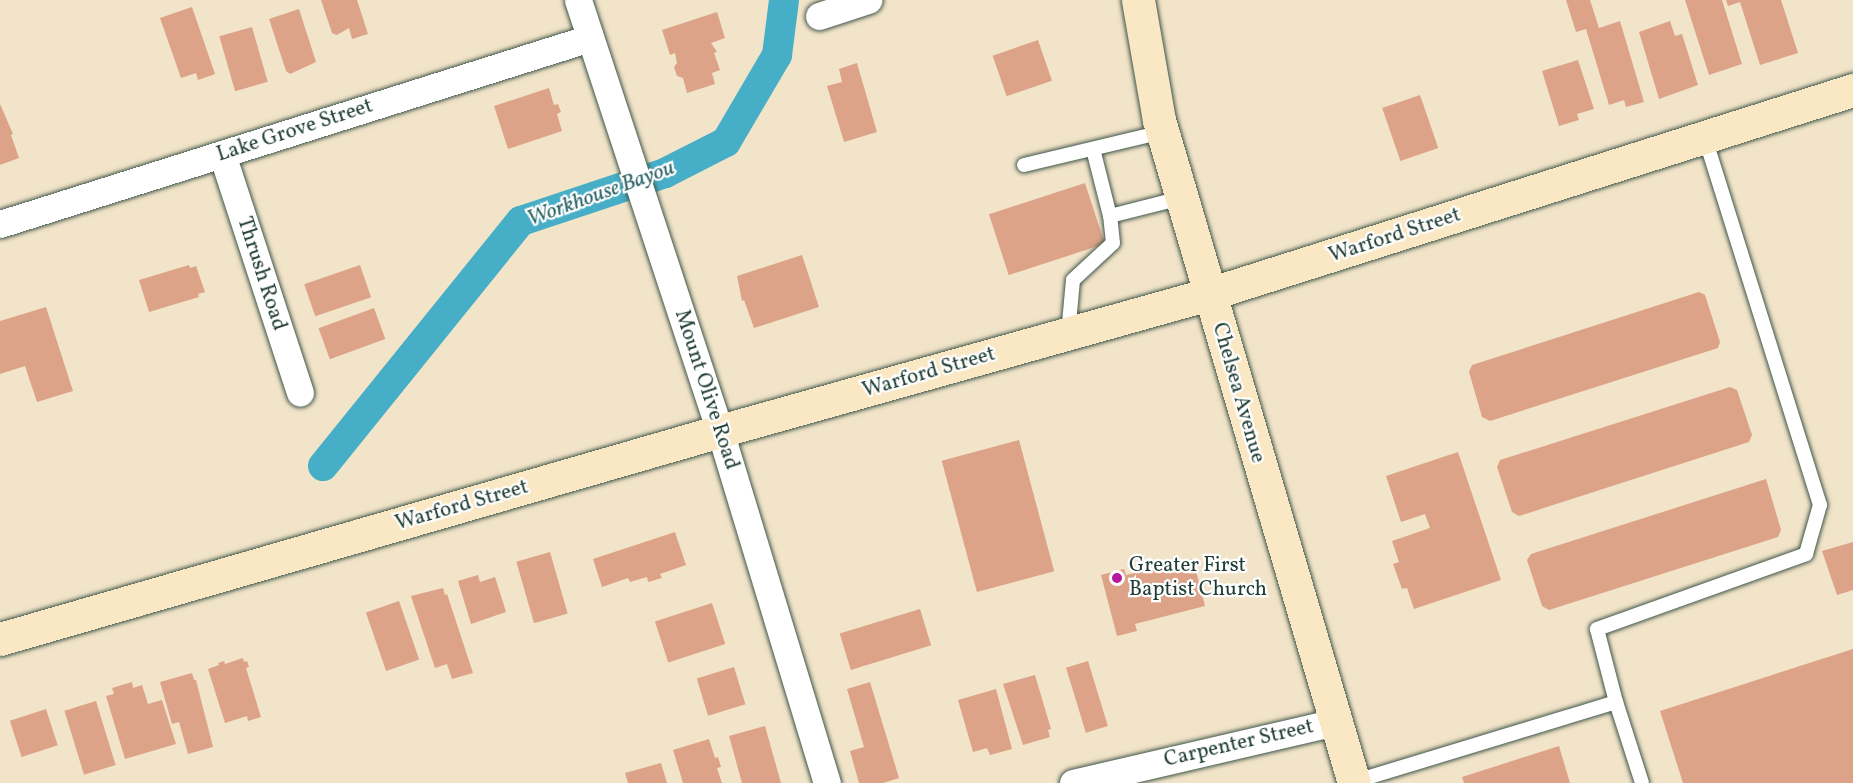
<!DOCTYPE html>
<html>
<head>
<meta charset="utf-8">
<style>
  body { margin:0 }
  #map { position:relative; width:1853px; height:783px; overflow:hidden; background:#f2e4c8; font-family:Vollkorn,serif }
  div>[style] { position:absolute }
  .canal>* { height:30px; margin:-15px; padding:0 15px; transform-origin:15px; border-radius:15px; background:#46aec6 }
  .building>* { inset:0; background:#dca388; transform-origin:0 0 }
  .roads { filter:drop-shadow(0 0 2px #3f564a) drop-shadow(0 0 2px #3f564a) }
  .lane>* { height:14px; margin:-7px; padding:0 7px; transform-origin:7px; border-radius:7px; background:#fff }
  .street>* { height:27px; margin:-13.5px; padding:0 13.5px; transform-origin:13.5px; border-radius:13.5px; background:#fff }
  .secondary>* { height:33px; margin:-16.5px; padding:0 16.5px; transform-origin:16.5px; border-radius:16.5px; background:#fae7c3 }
  .dots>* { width:16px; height:16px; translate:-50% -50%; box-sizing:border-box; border:3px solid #fff; border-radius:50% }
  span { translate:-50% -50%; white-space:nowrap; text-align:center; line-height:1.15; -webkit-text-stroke:4.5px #fff; paint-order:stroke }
  .street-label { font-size:21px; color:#1f3d34 }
  .poi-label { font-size:21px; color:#1f3d34 }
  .left { translate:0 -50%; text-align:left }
  .water-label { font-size:22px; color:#2d6567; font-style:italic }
</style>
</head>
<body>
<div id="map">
  <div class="canal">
    <i style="left:323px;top:466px;width:315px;rotate:-51.1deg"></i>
    <i style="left:521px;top:221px;width:152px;rotate:-18.4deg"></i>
    <i style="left:665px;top:173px;width:68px;rotate:-26.9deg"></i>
    <i style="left:726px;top:142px;width:101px;rotate:-59.6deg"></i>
    <i style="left:777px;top:55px;width:55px;rotate:-82.7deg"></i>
  </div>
  <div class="building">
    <i style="clip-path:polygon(321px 0,357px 0,368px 34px,352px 39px,349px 28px,337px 35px,332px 33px)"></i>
    <i style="clip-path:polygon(1566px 0,1590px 0,1599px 28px,1620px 21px,1644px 102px,1626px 107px,1624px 100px,1609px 105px,1586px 29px,1576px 32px)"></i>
    <i style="clip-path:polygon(1685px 0,1722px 0,1742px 64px,1709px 75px)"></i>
    <i style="clip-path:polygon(1726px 0,1781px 0,1798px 53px,1760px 65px,1740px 2px,1728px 6px)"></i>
    <i style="clip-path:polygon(192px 7px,215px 74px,198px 80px,196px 73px,181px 78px,160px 18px)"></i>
    <i style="clip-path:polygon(299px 9px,316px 62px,290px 74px,286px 71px,269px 19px)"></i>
    <i style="clip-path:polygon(717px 12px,725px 38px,711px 43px,717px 52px,714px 53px,720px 70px,712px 73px,715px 84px,687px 93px,683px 78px,677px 76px,674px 67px,677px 63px,675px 53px,670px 55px,662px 30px)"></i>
    <i style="clip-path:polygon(1670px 21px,1675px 36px,1682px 34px,1698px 85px,1659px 99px,1639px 32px)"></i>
    <i style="left:252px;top:27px;width:57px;height:34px;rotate:74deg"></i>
    <i style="left:1038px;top:40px;width:43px;height:48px;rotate:71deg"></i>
    <i style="clip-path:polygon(1578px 60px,1594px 109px,1577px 114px,1579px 120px,1559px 126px,1542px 71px)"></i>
    <i style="clip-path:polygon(857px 63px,877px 132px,844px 142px,827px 86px,842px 82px,839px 69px)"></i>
    <i style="clip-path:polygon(549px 88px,554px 105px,558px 104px,561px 112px,557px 114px,562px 131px,508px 149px,494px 106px)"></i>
    <i style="left:1420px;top:95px;width:56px;height:40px;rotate:71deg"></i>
    <i style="clip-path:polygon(0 104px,13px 134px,11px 135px,19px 158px,0 165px)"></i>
    <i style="left:1085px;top:183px;width:64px;height:101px;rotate:72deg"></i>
    <i style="clip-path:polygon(802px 255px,819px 307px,754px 328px,744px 300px,742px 301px,737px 276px)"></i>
    <i style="clip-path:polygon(189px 265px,190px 268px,196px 266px,205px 292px,198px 294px,199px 297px,149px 312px,139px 280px)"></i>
    <i style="left:360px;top:265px;width:34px;height:59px;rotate:71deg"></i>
    <i style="clip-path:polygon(1699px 292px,1705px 295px,1720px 342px,1718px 348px,1490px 421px,1482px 417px,1469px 372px,1472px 365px)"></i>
    <i style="clip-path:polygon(46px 307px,73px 391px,37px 402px,25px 366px,0 374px,0 321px)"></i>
    <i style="left:374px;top:308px;width:33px;height:59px;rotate:70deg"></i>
    <i style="clip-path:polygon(1730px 387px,1737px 390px,1752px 435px,1749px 442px,1519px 516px,1512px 512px,1497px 467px,1500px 460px)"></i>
    <i style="left:1019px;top:440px;width:136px;height:80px;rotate:75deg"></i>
    <i style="clip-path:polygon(1458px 452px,1501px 580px,1414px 609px,1407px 588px,1402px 589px,1393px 564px,1399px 562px,1392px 541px,1430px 528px,1425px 514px,1401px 522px,1386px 476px)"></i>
    <i style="clip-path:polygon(1766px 479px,1781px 530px,1778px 537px,1549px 610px,1542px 606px,1527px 560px,1531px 554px)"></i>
    <i style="clip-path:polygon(675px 532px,686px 565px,660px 574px,662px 578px,648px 582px,647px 577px,630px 582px,628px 578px,602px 587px,593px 559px)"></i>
    <i style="clip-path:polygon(1853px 542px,1853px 590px,1837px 595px,1822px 551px)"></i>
    <i style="left:550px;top:552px;width:64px;height:35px;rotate:74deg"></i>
    <i style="clip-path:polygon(1193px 559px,1205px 606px,1135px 624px,1137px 631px,1117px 636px,1101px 575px,1124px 569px,1126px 575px)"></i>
    <i style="clip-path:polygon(478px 575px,480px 582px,495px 577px,506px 612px,471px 624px,458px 581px)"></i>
    <i style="clip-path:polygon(443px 588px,445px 595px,447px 594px,473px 673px,452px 679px,447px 664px,435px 668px,411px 596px)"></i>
    <i style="left:399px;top:601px;width:62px;height:35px;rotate:71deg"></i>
    <i style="left:712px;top:603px;width:43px;height:60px;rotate:72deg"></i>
    <i style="left:920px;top:609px;width:38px;height:84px;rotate:73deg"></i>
    <i style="clip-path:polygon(1853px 649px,1853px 783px,1683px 783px,1660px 711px)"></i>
    <i style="clip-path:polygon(243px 658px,244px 662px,247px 661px,249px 667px,246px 668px,261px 717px,248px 721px,247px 716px,225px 723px,208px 669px,219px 665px,218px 663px,224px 661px,225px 664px)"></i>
    <i style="left:1088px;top:661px;width:68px;height:23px;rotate:73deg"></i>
    <i style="left:734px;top:667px;width:39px;height:39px;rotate:73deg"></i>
    <i style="clip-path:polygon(192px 673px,194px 680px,196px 680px,213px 747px,188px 754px,179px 722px,172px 724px,160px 682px)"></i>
    <i style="clip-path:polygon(1035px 675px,1051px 729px,1048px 730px,1050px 737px,1023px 745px,1003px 684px)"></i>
    <i style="clip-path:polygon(132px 682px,133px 688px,142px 685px,148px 704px,162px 700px,176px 744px,125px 759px,106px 696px,114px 694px,112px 688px)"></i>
    <i style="clip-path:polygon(870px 682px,899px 778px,883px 783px,859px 783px,850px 751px,864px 747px,847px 689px)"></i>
    <i style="clip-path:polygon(996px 689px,1012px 749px,990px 755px,987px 748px,973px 752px,958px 700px)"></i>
    <i style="left:96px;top:701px;width:67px;height:33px;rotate:73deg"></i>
    <i style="left:46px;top:709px;width:38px;height:38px;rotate:72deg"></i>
    <i style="clip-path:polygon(765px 726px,781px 783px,742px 783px,729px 736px)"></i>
    <i style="clip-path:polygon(709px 739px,715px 758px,718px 757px,721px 767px,717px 768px,722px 783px,683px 783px,673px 750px)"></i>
    <i style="clip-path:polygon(1559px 746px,1570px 783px,1464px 783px,1462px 777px)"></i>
    <i style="clip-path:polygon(661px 763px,667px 783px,628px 783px,625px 773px)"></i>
  </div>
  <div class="roads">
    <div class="lane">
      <i style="left:1093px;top:149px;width:69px;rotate:75.8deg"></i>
      <i style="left:1110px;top:216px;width:73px;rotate:-14.2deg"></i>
      <i style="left:1024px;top:165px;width:143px;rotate:-13.4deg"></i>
      <i style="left:1068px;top:334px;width:54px;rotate:-84.7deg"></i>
      <i style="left:1073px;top:280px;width:54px;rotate:-42.8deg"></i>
      <i style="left:1113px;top:243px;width:27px;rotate:-96deg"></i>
      <i style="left:1616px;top:702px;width:85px;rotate:72.2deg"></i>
      <i style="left:1353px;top:782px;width:275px;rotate:-16.9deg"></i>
      <i style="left:1616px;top:702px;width:75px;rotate:-104.6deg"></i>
      <i style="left:1597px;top:629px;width:222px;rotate:-19.7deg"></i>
      <i style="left:1806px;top:554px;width:51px;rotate:-74.1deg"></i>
      <i style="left:1820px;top:505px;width:386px;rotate:-107.4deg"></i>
    </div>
    <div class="street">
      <i style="left:578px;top:0;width:454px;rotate:71.8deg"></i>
      <i style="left:720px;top:431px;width:368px;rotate:73.1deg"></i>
      <i style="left:819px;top:16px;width:52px;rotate:-18.1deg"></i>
      <i style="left:222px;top:154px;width:251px;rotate:71.9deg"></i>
      <i style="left:0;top:224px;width:619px;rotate:-17.5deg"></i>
      <i style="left:1073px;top:783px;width:269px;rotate:-13.1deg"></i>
    </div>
    <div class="secondary">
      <i style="left:1138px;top:0;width:122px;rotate:80.1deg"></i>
      <i style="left:1159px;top:120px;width:691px;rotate:73.61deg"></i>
      <i style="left:0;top:639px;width:749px;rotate:-16.11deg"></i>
      <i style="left:720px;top:431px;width:508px;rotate:-15.65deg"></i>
      <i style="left:1209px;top:294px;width:676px;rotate:-17.58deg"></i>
    </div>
  </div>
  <div class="dots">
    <i style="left:1117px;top:578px;background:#b5179e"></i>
  </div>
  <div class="street-label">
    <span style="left:295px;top:131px;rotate:-18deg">Lake Grove Street</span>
    <span style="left:1395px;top:236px;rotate:-18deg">Warford Street</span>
    <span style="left:261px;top:274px;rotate:72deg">Thrush Road</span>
    <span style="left:929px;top:373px;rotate:-16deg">Warford Street</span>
    <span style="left:706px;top:390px;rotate:72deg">Mount Olive Road</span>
    <span style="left:1238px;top:393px;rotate:74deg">Chelsea Avenue</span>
    <span style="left:462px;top:506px;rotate:-16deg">Warford Street</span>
    <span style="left:1239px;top:744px;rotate:-13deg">Carpenter Street</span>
  </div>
  <div class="poi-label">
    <span class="left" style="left:1129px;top:578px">Greater First<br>Baptist Church</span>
  </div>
  <div class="water-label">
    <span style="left:601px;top:194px;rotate:-20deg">Workhouse Bayou</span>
  </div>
</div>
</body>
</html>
